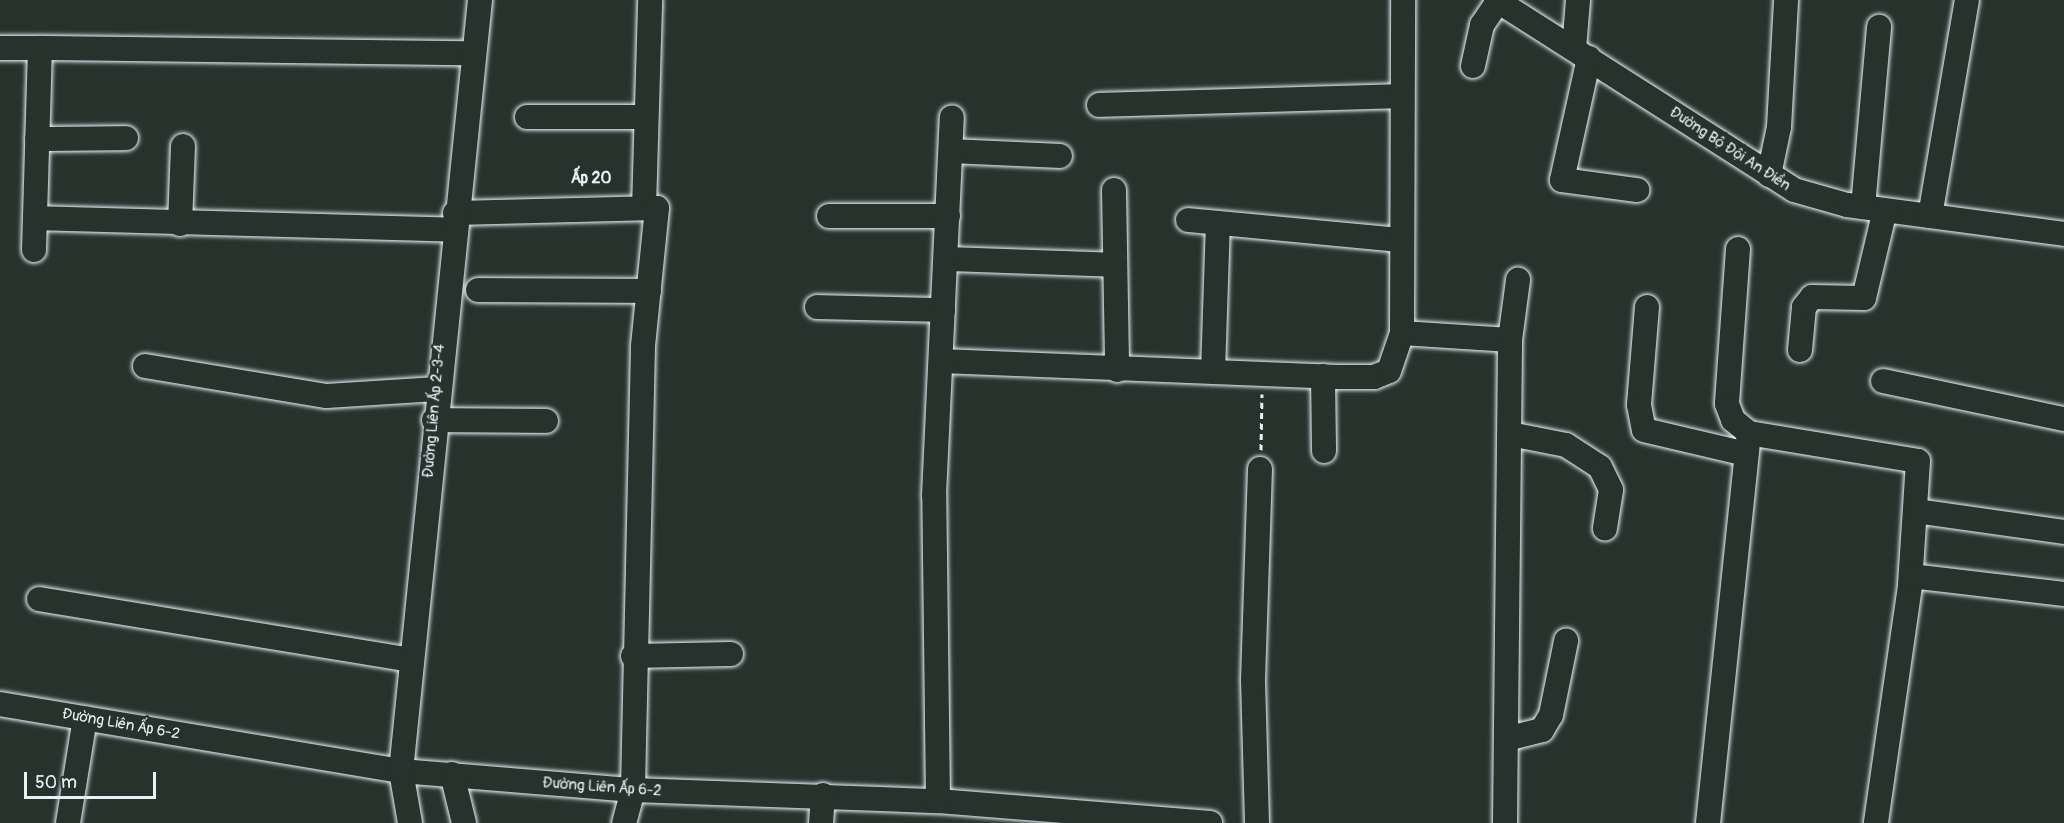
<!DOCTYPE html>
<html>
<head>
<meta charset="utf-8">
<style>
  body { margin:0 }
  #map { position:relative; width:2064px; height:823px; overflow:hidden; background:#26332d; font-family:Pangolin,sans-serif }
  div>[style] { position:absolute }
  .path>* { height:3px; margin-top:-1.5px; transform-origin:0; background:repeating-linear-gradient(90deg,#e8f1f8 0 6px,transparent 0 10.5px) }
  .roads { filter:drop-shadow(0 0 2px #e8f1f8) drop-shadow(0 0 2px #e8f1f8) }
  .minor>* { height:24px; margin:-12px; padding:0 12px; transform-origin:12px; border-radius:12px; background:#26332d }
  span { translate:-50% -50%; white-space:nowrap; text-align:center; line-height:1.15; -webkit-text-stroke:4.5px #26332d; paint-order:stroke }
  .street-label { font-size:15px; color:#e8f1f8 }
  .neighbourhood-label { font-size:16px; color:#e8f1f8; font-weight:700 }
  .scale { position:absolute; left:24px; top:772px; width:132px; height:27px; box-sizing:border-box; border:3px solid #e8f1f8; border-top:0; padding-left:8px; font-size:18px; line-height:21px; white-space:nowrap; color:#e8f1f8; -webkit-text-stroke:4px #26332d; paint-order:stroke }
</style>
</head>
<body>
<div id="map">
  <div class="path">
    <i style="left:1261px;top:450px;width:56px;rotate:-89deg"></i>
  </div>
  <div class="roads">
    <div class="minor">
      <i style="left:1496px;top:0;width:353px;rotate:32.5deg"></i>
      <i style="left:1794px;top:190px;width:55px;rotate:15.8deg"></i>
      <i style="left:1847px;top:205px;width:219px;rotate:7.6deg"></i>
      <i style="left:0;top:48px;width:40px"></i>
      <i style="left:1574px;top:49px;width:49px;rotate:-85.3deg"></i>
      <i style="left:1589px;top:58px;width:125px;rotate:102.5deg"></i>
      <i style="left:1562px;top:180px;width:76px;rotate:7.6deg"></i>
      <i style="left:1473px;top:66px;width:42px;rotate:-77.6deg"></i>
      <i style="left:1482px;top:25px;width:29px;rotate:-56deg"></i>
      <i style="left:1099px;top:105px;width:302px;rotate:-1.7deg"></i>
      <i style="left:527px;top:117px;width:119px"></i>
      <i style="left:37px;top:139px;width:89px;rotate:-0.6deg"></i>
      <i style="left:951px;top:151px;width:109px;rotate:2.6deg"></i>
      <i style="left:1769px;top:175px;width:49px;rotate:-78.2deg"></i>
      <i style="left:1779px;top:127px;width:127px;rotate:-86.8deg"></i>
      <i style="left:1114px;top:190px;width:180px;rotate:89deg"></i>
      <i style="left:1863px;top:207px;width:181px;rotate:-84.9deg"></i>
      <i style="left:644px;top:208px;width:208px;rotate:-88.3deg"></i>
      <i style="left:455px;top:213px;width:202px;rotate:-1.4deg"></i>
      <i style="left:657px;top:208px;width:140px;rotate:95.8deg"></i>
      <i style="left:643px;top:347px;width:443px;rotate:91.3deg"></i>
      <i style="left:633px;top:790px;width:34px;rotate:105deg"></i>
      <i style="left:829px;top:216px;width:119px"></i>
      <i style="left:1930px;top:216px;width:219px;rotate:-80.3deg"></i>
      <i style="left:35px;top:218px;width:418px;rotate:1.6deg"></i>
      <i style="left:1188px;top:220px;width:214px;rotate:5.4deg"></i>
      <i style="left:180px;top:224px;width:78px;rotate:-87.8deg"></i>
      <i style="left:1738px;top:249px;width:155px;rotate:94.1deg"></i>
      <i style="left:1727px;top:404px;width:17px;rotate:69deg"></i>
      <i style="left:1733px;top:420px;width:21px;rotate:39deg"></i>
      <i style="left:1749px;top:433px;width:171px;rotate:9.4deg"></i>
      <i style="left:1918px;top:461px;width:125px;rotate:93.7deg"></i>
      <i style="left:1910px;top:586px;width:239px;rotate:98.2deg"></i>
      <i style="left:34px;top:250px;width:202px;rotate:-88.3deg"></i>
      <i style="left:40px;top:48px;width:434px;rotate:0.7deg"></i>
      <i style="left:946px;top:259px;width:169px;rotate:2deg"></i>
      <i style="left:478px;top:290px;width:171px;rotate:0.3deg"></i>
      <i style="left:817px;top:307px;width:126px;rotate:1.4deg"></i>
      <i style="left:1647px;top:307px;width:98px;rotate:94.7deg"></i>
      <i style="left:1639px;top:405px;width:25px;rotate:79deg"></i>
      <i style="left:1644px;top:430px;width:105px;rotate:13.2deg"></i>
      <i style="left:1402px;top:333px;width:108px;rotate:3.7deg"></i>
      <i style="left:1800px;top:350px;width:43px;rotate:-84.7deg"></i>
      <i style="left:1804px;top:307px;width:13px;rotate:-51deg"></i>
      <i style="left:1812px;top:297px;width:52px;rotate:1.1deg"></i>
      <i style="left:1864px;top:298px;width:90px;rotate:-76.6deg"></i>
      <i style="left:941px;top:361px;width:397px;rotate:2.3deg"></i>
      <i style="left:1338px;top:377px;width:36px"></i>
      <i style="left:1374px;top:377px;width:16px;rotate:-22deg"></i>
      <i style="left:1389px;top:371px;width:40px;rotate:-71.1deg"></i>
      <i style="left:1402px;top:333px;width:333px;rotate:-89.8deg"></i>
      <i style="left:145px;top:366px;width:184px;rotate:9.4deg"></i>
      <i style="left:327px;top:396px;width:110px;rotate:-3.6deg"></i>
      <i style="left:1213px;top:372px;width:149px;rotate:-88.1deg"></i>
      <i style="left:1323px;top:376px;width:75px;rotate:89.2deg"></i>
      <i style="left:1883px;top:381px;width:185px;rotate:11.9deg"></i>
      <i style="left:434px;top:420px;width:112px;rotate:0.5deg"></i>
      <i style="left:1510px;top:434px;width:57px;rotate:11.1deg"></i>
      <i style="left:1566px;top:445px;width:40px;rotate:32.9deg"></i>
      <i style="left:1600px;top:467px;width:25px;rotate:64deg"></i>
      <i style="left:1611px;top:490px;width:39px;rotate:99deg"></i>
      <i style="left:1916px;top:511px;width:149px;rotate:8.1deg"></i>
      <i style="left:1911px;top:576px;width:154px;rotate:6.7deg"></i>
      <i style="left:39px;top:599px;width:377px;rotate:9.3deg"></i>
      <i style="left:633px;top:656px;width:98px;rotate:-1.2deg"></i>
      <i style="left:0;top:704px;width:407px;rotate:9.5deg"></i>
      <i style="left:401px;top:771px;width:233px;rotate:4.7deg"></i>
      <i style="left:633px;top:790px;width:305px;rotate:2.1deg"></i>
      <i style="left:938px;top:801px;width:273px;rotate:4.6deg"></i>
      <i style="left:1510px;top:738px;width:33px;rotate:-14deg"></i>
      <i style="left:1542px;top:730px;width:17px;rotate:-59deg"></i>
      <i style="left:1551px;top:715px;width:76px;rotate:-78.5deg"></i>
      <i style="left:452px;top:774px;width:50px;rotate:76.2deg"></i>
      <i style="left:938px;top:801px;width:306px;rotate:-90.7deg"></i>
      <i style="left:934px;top:495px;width:378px;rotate:-87.3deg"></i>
      <i style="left:68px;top:823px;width:106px;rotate:-80.8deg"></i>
      <i style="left:410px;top:823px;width:53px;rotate:-99.8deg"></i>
      <i style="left:401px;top:771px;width:775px;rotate:-84.15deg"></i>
      <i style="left:821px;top:823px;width:28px;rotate:-86deg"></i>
      <i style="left:1257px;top:823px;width:143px;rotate:-91.6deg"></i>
      <i style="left:1253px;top:680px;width:211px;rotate:-88.1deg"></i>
      <i style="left:1505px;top:823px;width:483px;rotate:-89.4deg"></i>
      <i style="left:1510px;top:340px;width:61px;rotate:-82.4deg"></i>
      <i style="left:1708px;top:823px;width:392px;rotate:-84deg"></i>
    </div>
  </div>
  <div class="street-label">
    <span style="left:1730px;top:149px;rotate:33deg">Đường Bộ Đội An Điền</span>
    <span style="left:434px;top:411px;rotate:-85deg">Đường Liên Ấp 2-3-4</span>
    <span style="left:121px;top:724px;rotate:10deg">Đường Liên Ấp 6-2</span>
    <span style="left:602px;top:787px;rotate:4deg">Đường Liên Ấp 6-2</span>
  </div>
  <div class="neighbourhood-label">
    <span style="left:591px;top:178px">Ấp 20</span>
  </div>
  <div class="scale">50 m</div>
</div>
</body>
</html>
